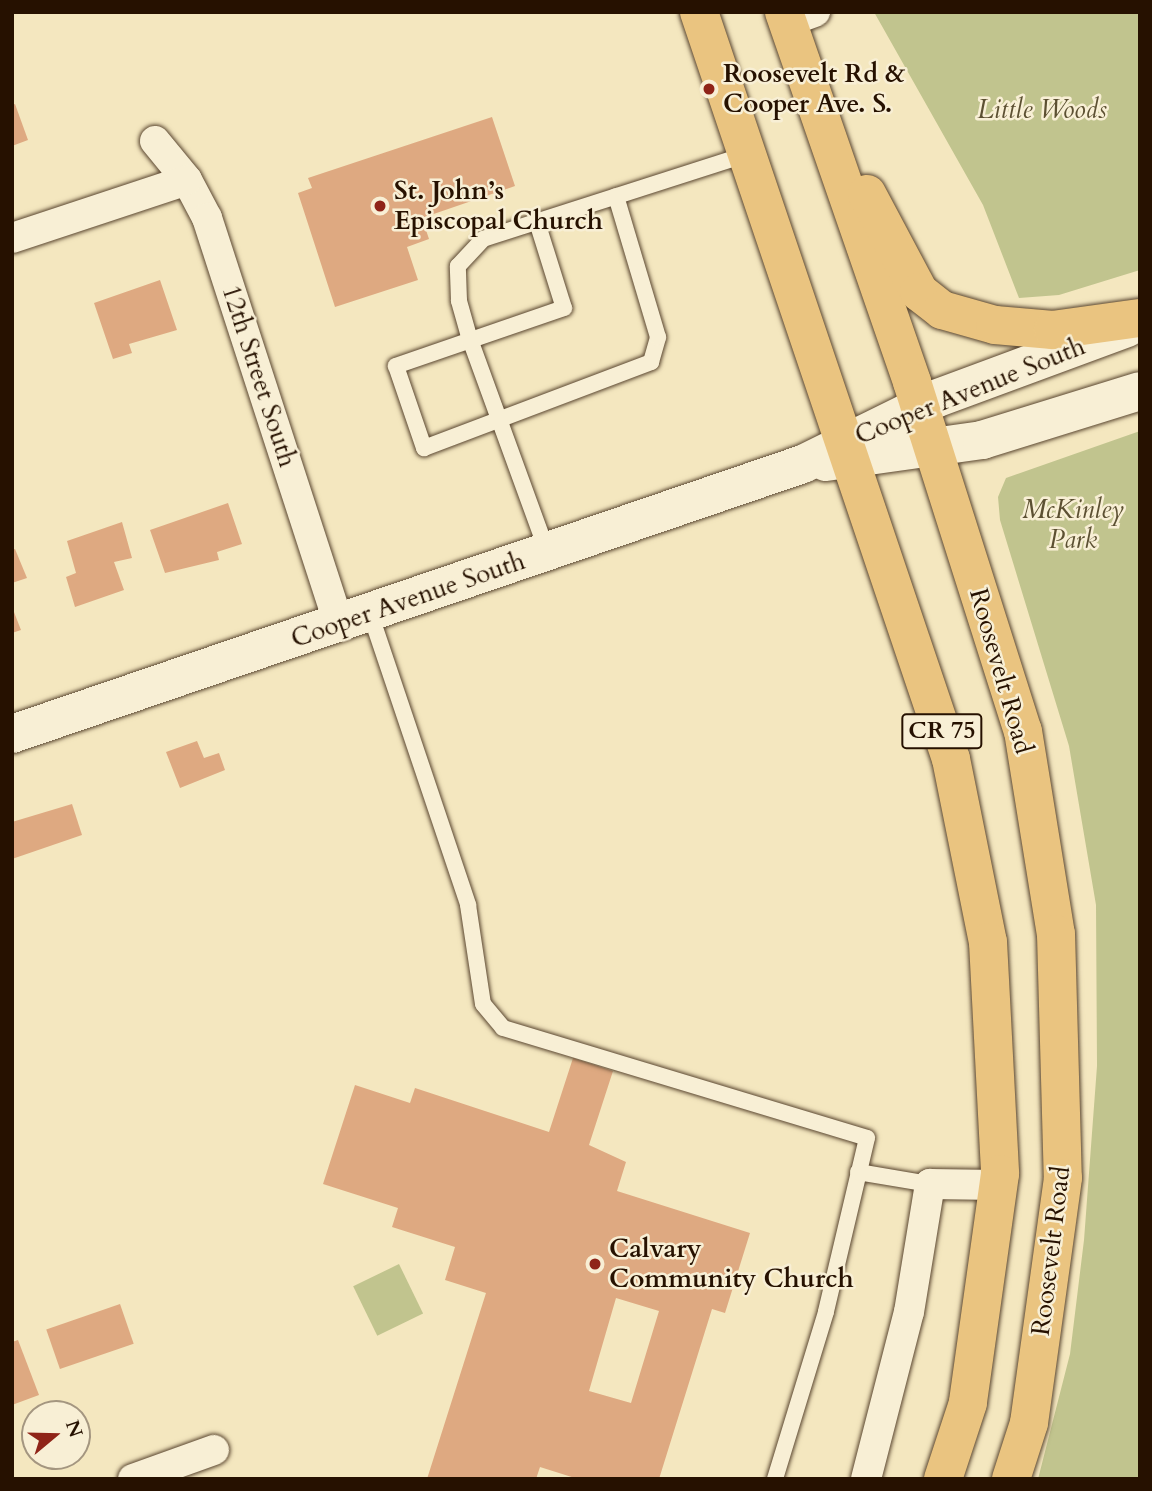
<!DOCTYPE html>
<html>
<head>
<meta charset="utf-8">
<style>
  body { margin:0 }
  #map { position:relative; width:1152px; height:1491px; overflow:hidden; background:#f4e7bf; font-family:Cardo,serif }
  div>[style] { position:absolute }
  .green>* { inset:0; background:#c1c48e; transform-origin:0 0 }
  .building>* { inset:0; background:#dea981; transform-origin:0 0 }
  .roads { filter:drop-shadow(0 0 2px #5a4630) drop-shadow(0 0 2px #5a4630) }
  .service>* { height:16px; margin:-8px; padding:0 8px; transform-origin:8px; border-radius:8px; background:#f8efd5 }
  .minor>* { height:30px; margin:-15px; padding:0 15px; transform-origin:15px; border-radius:15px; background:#f8efd5 }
  .tertiary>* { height:38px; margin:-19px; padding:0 19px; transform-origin:19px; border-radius:19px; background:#f8efd5 }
  .secondary>* { height:38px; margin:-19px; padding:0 19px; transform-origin:19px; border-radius:19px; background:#f8efd5 }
  .primary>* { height:38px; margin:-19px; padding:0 19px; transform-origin:19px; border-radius:19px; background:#eac480 }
  .dots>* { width:19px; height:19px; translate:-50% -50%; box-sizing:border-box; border:4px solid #f8efd5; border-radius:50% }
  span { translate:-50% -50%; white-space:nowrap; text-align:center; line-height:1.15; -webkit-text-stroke:5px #f8efd5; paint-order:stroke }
  .shield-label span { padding:2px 5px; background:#f8efd5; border:2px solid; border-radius:5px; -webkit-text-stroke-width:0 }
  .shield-label { font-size:24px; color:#261100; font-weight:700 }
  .poi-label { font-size:26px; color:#261100; font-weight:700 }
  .left { translate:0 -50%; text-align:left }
  .park-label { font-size:26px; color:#5c5032; font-style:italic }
  .street-label { font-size:26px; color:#261100 }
  .frame { position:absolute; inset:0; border:14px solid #261100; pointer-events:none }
  .north { position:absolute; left:21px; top:1400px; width:70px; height:70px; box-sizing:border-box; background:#f8efd5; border:2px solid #a49680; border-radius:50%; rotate:71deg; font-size:19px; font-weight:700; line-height:28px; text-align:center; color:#261100 }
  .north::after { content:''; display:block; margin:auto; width:24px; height:32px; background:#8f2418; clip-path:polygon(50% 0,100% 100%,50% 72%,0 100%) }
</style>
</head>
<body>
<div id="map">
  <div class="green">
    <i style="clip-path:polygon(874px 12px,1140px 12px,1140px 270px,1059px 295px,1019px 298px,983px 205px)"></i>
    <i style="clip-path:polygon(1140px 431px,1140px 1479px,1038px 1479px,1070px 1354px,1084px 1240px,1097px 1066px,1096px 905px,1069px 746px,1000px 520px,998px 497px,1006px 478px)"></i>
    <i style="left:399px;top:1264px;width:55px;height:51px;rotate:64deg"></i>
  </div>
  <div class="building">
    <i style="clip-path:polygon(15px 104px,28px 140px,12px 146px,12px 105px)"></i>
    <i style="clip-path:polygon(492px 117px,515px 186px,422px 218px,429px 239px,407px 247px,418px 280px,335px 307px,298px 193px,312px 188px,308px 178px)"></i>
    <i style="clip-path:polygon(160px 280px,177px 330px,129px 344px,132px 353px,113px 359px,94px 303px)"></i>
    <i style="clip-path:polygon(228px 503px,242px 544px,217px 552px,219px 560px,165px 573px,150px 530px)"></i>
    <i style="clip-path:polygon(122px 522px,132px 558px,114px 562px,124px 590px,75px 607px,66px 577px,76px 573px,67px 541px)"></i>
    <i style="clip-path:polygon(15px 549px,27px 578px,12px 583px,12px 550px)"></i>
    <i style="clip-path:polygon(12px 607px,21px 630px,12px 633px)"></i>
    <i style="clip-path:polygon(197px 741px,204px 758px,219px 753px,225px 770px,180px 788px,166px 752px)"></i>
    <i style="clip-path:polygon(72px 804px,82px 835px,12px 859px,12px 822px)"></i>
    <i style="clip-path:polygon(evenodd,573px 1058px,613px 1071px,589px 1145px,626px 1162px,617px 1191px,750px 1233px,725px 1313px,712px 1309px,659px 1479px,578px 1479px,540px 1467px,536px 1479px,427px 1479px,486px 1293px,445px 1280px,455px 1247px,392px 1227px,398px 1208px,323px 1184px,355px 1085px,410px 1103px,415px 1088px,549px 1132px,573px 1058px,616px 1298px,659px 1311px,631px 1403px,589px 1391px,616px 1298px)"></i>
    <i style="left:120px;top:1304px;width:42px;height:78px;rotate:71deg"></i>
    <i style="clip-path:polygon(18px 1340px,39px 1395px,12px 1405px,12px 1342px)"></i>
  </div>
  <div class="roads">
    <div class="service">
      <i style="left:537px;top:222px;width:90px;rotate:72.6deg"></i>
      <i style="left:564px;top:308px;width:178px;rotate:161deg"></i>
      <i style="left:396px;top:366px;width:87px;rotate:71.1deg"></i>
      <i style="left:424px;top:448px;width:243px;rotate:-20.7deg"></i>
      <i style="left:651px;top:362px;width:26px;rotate:-74deg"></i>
      <i style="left:658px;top:337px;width:147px;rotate:-106.6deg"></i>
      <i style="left:547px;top:551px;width:225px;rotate:-110deg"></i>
      <i style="left:470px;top:340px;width:41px;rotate:-105.8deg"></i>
      <i style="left:459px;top:301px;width:35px;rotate:-92deg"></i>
      <i style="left:458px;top:266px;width:37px;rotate:-47deg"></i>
      <i style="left:483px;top:239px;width:277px;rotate:-17.8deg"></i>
      <i style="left:370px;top:613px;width:308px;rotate:71.4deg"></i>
      <i style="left:468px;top:905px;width:100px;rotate:81.4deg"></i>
      <i style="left:483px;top:1004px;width:31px;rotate:50deg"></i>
      <i style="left:503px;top:1028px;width:380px;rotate:16.8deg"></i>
      <i style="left:867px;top:1138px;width:179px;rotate:103.3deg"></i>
      <i style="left:826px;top:1312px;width:175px;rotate:107deg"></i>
      <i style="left:858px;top:1172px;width:73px;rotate:9.5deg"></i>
    </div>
    <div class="minor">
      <i style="left:787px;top:22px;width:30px;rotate:-20deg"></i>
      <i style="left:155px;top:141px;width:50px;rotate:50.6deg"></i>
      <i style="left:187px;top:180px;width:43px;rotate:62.2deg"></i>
      <i style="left:207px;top:218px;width:427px;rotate:72deg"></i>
      <i style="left:12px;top:238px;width:184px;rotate:-18.3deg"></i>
      <i style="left:133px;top:1479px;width:86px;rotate:-19.7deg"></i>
      <i style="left:866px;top:1479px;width:172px;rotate:-75.6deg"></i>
      <i style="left:909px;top:1312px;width:130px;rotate:-80.7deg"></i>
      <i style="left:930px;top:1184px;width:68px;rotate:0.8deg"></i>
    </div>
    <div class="tertiary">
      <i style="left:12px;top:734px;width:836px;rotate:-18.85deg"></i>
    </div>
    <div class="secondary">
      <i style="left:826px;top:462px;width:158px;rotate:-8deg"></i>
      <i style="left:982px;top:440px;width:165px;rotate:-17.2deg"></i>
      <i style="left:803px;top:464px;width:147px;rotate:-26.2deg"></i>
      <i style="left:935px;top:399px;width:205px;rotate:-20.3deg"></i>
    </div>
    <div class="primary">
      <i style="left:699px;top:12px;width:788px;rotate:71.36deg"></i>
      <i style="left:951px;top:759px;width:187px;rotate:78.6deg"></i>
      <i style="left:988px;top:942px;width:232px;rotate:87deg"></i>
      <i style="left:1000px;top:1174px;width:231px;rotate:98deg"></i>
      <i style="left:968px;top:1403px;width:80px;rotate:108.2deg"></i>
      <i style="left:784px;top:12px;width:392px;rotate:70.9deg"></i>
      <i style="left:912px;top:382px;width:366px;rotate:72.4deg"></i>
      <i style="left:1023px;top:731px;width:206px;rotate:80.8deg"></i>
      <i style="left:1056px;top:934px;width:244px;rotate:88.4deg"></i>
      <i style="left:1063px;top:1178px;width:247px;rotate:97.9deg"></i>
      <i style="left:1029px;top:1423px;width:59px;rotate:107.8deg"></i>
      <i style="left:867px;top:194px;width:111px;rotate:62deg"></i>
      <i style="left:919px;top:292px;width:29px;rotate:38deg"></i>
      <i style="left:942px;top:310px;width:55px;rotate:15.8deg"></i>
      <i style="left:995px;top:325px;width:58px;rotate:4.9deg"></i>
      <i style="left:1053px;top:330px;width:88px;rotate:-7.9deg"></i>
    </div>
  </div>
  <div class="dots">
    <i style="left:709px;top:89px;background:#8f2418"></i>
    <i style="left:380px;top:206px;background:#8f2418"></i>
    <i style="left:595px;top:1264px;background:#8f2418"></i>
  </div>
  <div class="shield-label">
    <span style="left:942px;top:731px">CR 75</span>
  </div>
  <div class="poi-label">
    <span class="left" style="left:723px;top:89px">Roosevelt Rd &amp;<br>Cooper Ave. S.</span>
    <span class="left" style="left:394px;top:206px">St. John’s<br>Episcopal Church</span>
    <span class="left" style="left:609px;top:1264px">Calvary<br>Community Church</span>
  </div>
  <div class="park-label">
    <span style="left:1042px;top:110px">Little Woods</span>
    <span style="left:1073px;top:525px">McKinley<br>Park</span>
  </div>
  <div class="street-label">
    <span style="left:259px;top:376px;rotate:72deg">12th Street South</span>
    <span style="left:970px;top:391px;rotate:-22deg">Cooper Avenue South</span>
    <span style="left:408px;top:600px;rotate:-19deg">Cooper Avenue South</span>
    <span style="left:1001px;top:671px;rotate:74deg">Roosevelt Road</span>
    <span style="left:1051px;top:1251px;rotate:-83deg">Roosevelt Road</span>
  </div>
  <div class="frame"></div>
  <div class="north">N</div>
</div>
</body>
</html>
